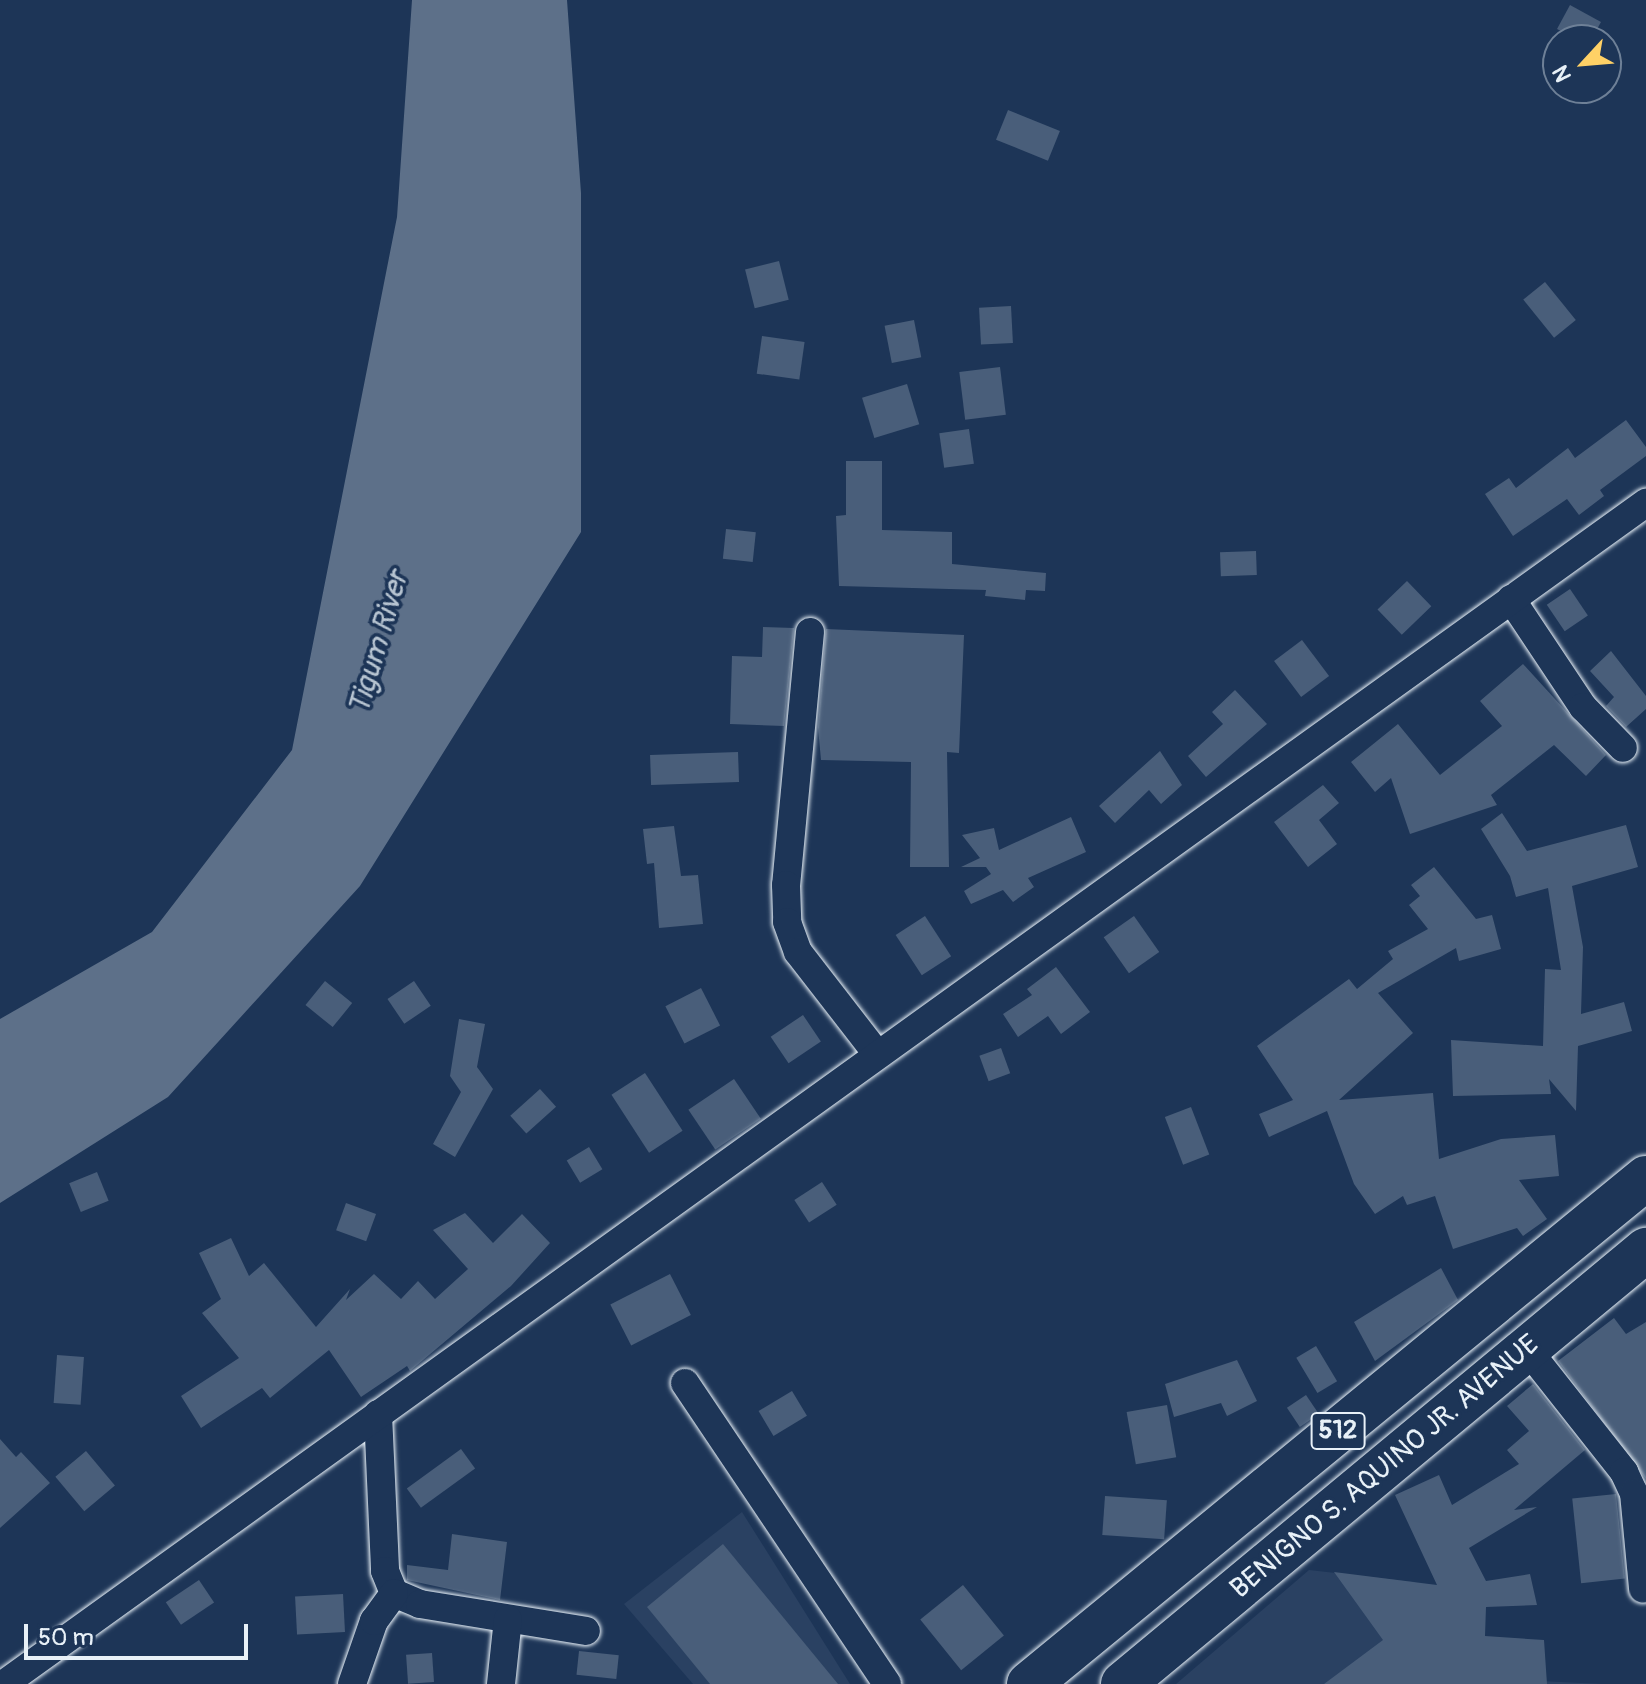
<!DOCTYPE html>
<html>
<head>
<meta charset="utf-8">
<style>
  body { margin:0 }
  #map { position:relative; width:1646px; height:1684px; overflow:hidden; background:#1d3557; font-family:Pangolin,sans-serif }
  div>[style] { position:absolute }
  .built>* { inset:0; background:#2a4162 }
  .water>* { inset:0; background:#5d7089 }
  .building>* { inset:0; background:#495e7a; transform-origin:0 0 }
  .roads { filter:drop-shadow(0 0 2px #e8f1f8) drop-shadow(0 0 2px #e8f1f8) }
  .minor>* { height:28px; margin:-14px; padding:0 14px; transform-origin:14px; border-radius:14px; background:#1d3557 }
  .primary>* { height:44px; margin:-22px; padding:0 22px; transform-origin:22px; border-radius:22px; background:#1d3557 }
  span { translate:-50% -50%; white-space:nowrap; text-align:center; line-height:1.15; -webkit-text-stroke:7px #1d3557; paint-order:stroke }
  .shield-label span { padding:2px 6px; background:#1d3557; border:2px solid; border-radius:6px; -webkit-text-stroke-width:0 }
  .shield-label { font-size:26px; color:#e8f1f8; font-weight:700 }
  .street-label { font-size:28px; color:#e8f1f8 }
  .water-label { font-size:30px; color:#b7c4d1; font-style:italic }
  .north { position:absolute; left:1542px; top:24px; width:80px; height:80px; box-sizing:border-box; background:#1d3557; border:2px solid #6e8097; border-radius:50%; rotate:244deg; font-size:22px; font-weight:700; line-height:32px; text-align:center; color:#e8f1f8 }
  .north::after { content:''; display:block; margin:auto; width:28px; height:36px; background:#ffd166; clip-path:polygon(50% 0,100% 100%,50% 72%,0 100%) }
  .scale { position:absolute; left:24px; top:1624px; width:224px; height:36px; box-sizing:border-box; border:4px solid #e8f1f8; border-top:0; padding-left:10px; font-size:24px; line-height:28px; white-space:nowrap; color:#e8f1f8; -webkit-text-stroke:6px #1d3557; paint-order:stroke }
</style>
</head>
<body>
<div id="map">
  <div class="built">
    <i style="clip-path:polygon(742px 1512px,850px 1684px,693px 1684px,624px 1604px)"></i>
    <i style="clip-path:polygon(1309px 1570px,1415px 1582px,1415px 1675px,1603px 1684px,1176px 1684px)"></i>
  </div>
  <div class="water">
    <i style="clip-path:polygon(412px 0,567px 0,581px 193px,581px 532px,360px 886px,168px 1097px,0 1203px,0 1019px,152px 932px,292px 750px,397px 217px)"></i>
  </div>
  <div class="building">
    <i style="clip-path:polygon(1570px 5px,1601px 22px,1591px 40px,1578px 40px,1557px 29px)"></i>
    <i style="left:1008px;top:110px;width:56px;height:32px;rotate:22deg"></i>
    <i style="left:779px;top:261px;width:40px;height:35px;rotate:76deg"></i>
    <i style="left:1545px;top:282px;width:49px;height:28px;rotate:51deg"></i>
    <i style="left:1011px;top:306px;width:37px;height:32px;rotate:87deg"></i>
    <i style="left:914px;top:320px;width:38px;height:30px;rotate:79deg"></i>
    <i style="left:762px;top:336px;width:43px;height:38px;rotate:8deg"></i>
    <i style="left:1000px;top:367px;width:48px;height:41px;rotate:83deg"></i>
    <i style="left:907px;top:384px;width:42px;height:47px;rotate:73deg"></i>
    <i style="clip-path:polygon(1626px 420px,1646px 447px,1646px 456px,1600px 490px,1604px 496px,1579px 515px,1567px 499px,1513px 536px,1485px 494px,1509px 478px,1516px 488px,1568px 448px,1575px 458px)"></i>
    <i style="left:969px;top:429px;width:35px;height:30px;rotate:82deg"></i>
    <i style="clip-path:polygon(846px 461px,882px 461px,882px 530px,952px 532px,952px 564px,1046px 573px,1045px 591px,1026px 590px,1025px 600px,985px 596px,986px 590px,839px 586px,836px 516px,846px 515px)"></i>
    <i style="left:726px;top:529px;width:30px;height:30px;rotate:6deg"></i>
    <i style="left:1256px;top:551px;width:24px;height:36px;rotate:88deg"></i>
    <i style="left:1407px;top:581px;width:35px;height:41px;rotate:46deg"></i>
    <i style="left:1570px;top:589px;width:32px;height:28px;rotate:56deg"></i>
    <i style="clip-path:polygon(763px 627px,794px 628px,784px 726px,730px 724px,732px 656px,762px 657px)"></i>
    <i style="clip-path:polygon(826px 629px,964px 635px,959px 753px,947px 752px,949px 867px,910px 867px,911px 762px,821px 760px,818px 727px)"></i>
    <i style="left:1302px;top:640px;width:45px;height:35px;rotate:53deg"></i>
    <i style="clip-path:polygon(1611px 651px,1646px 696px,1646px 709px,1626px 727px,1606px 706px,1614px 697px,1590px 671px)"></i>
    <i style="clip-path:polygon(1523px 664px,1606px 755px,1586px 776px,1554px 745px,1491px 795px,1497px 805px,1410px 834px,1391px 778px,1375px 792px,1351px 762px,1398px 724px,1440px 775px,1502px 726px,1480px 701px)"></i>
    <i style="clip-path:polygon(1235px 690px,1267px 724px,1206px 777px,1188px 756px,1223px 724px,1212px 712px)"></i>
    <i style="clip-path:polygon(1160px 751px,1182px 785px,1161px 804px,1149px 790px,1115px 823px,1099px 806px)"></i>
    <i style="left:738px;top:752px;width:30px;height:88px;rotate:88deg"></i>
    <i style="clip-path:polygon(1323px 785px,1339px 803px,1319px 820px,1337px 844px,1308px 867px,1274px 822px)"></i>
    <i style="clip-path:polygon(1502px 813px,1527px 851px,1626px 825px,1638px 867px,1572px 886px,1583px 947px,1581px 1014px,1624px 1002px,1632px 1031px,1578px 1046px,1576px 1111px,1549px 1079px,1551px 1094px,1453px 1096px,1451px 1040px,1543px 1046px,1545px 969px,1561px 970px,1548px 888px,1516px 897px,1510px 876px,1481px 829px)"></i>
    <i style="clip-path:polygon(1071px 817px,1086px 852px,1028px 878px,1034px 887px,1013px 902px,1003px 890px,971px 904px,964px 891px,991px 874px,986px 867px,961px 867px,980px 858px,962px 835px,994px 828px,999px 850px)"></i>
    <i style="clip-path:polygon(674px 826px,681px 876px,698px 875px,703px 924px,659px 928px,654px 863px,647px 864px,643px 829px)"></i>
    <i style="clip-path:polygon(1434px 867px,1476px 919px,1492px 915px,1501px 949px,1459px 961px,1456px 948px,1378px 993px,1413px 1033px,1339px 1100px,1433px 1093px,1439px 1159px,1501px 1139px,1555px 1135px,1559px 1176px,1519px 1180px,1547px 1219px,1523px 1236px,1517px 1228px,1453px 1249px,1435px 1196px,1407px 1205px,1403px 1196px,1375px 1214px,1354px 1184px,1327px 1111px,1269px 1137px,1259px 1114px,1293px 1100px,1257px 1046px,1349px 979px,1357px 989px,1393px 959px,1388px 951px,1428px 929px,1409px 905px,1420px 896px,1411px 885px)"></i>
    <i style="left:925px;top:916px;width:48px;height:35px;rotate:57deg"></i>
    <i style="left:1134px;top:916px;width:44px;height:37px;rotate:55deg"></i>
    <i style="clip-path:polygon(1056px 967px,1090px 1012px,1061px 1034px,1048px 1016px,1018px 1037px,1003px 1014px,1032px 995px,1027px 989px)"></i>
    <i style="left:325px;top:981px;width:35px;height:31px;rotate:39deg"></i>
    <i style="left:414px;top:981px;width:30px;height:32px;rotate:56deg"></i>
    <i style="left:701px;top:988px;width:42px;height:40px;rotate:63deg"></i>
    <i style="left:803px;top:1015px;width:32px;height:39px;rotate:56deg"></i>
    <i style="clip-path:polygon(459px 1019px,485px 1024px,477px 1067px,493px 1089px,455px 1157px,433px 1144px,461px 1092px,450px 1076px)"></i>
    <i style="left:1001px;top:1048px;width:27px;height:23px;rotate:70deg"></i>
    <i style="left:645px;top:1073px;width:69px;height:40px;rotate:57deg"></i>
    <i style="left:734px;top:1079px;width:48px;height:55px;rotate:56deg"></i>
    <i style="left:540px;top:1089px;width:24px;height:40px;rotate:48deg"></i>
    <i style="left:1191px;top:1107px;width:51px;height:28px;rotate:69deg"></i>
    <i style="left:589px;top:1147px;width:26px;height:26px;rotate:59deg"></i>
    <i style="left:97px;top:1172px;width:31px;height:30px;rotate:68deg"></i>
    <i style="left:822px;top:1182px;width:27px;height:33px;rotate:57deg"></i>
    <i style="left:346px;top:1203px;width:32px;height:29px;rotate:20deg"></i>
    <i style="clip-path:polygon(465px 1213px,493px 1243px,522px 1214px,550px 1243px,511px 1286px,410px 1371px,407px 1366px,361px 1397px,329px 1350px,270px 1398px,262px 1388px,201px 1428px,181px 1396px,239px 1358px,202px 1313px,221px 1299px,199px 1253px,231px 1238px,249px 1276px,264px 1263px,316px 1327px,350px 1289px,346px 1300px,374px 1274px,401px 1299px,418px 1281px,435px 1299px,468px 1269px,433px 1230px)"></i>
    <i style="clip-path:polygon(1441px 1268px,1458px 1300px,1375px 1361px,1354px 1322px)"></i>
    <i style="left:670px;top:1274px;width:46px;height:67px;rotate:63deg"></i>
    <i style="clip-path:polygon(1614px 1318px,1626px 1334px,1646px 1322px,1646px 1479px,1558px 1361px)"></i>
    <i style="left:1316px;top:1346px;width:41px;height:23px;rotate:59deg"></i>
    <i style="left:57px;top:1355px;width:27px;height:48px;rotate:4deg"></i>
    <i style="clip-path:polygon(1237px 1360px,1257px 1401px,1227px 1416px,1221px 1403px,1174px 1417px,1165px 1384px)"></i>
    <i style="clip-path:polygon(1533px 1384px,1585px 1450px,1514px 1510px,1537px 1507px,1469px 1548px,1486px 1581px,1530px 1574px,1537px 1605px,1486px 1607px,1485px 1636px,1544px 1640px,1547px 1684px,1324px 1684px,1383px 1640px,1334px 1572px,1437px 1585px,1395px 1495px,1439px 1475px,1452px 1505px,1519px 1464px,1507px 1450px,1529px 1431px,1507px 1406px)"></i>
    <i style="left:792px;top:1391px;width:29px;height:39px;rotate:59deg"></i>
    <i style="left:1306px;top:1395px;width:23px;height:23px;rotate:56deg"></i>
    <i style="left:1167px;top:1405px;width:53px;height:41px;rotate:80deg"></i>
    <i style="clip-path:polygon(0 1439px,16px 1457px,21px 1452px,50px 1483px,0 1528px)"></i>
    <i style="left:461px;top:1449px;width:24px;height:67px;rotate:54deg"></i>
    <i style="left:86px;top:1451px;width:45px;height:40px;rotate:50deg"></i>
    <i style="left:1616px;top:1494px;width:85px;height:44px;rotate:84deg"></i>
    <i style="left:1105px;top:1496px;width:62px;height:39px;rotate:4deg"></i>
    <i style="clip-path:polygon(452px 1534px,507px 1542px,500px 1600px,407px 1580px,407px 1565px,448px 1570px)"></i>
    <i style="clip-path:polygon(723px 1544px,838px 1684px,710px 1684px,647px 1607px)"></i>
    <i style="left:199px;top:1580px;width:27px;height:40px;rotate:56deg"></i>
    <i style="left:963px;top:1585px;width:65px;height:55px;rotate:51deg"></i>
    <i style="left:343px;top:1594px;width:38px;height:48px;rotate:87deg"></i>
    <i style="left:579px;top:1651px;width:40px;height:24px;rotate:6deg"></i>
    <i style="left:432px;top:1653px;width:29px;height:26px;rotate:86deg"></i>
  </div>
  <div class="roads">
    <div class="minor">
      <i style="left:1511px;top:599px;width:130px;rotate:56.3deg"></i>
      <i style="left:1583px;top:707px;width:57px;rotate:45.7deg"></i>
      <i style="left:810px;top:632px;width:254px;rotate:95.4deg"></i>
      <i style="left:786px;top:885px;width:37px;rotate:88deg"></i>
      <i style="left:787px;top:922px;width:32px;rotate:70deg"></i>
      <i style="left:798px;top:952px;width:129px;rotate:52.2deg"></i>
      <i style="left:1527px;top:1349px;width:157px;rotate:51.7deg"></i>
      <i style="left:1624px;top:1472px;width:23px;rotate:65deg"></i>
      <i style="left:1634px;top:1493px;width:96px;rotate:84.6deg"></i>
      <i style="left:685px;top:1383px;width:362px;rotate:56.1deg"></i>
      <i style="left:378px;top:1414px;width:157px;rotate:87.4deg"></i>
      <i style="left:385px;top:1571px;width:24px;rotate:68deg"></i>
      <i style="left:394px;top:1593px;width:28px;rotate:23deg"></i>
      <i style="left:420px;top:1604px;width:168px;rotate:9.2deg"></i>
      <i style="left:4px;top:1684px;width:2023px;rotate:-35.73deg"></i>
      <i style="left:352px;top:1684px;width:67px;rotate:-70.8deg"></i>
      <i style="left:374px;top:1621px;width:34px;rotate:-54deg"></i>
      <i style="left:501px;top:1684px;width:65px;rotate:-83.9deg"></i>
    </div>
    <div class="primary">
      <i style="left:1029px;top:1684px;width:798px;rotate:-39.36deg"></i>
      <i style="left:1123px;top:1684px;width:680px;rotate:-39.69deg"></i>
    </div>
  </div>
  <div class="shield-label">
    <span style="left:1338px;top:1431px">512</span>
  </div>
  <div class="street-label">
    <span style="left:1385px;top:1467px;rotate:-40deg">BENIGNO S. AQUINO JR. AVENUE</span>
  </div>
  <div class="water-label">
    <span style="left:379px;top:643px;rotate:-74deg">Tigum River</span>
  </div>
  <div class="north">N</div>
  <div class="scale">50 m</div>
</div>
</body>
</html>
